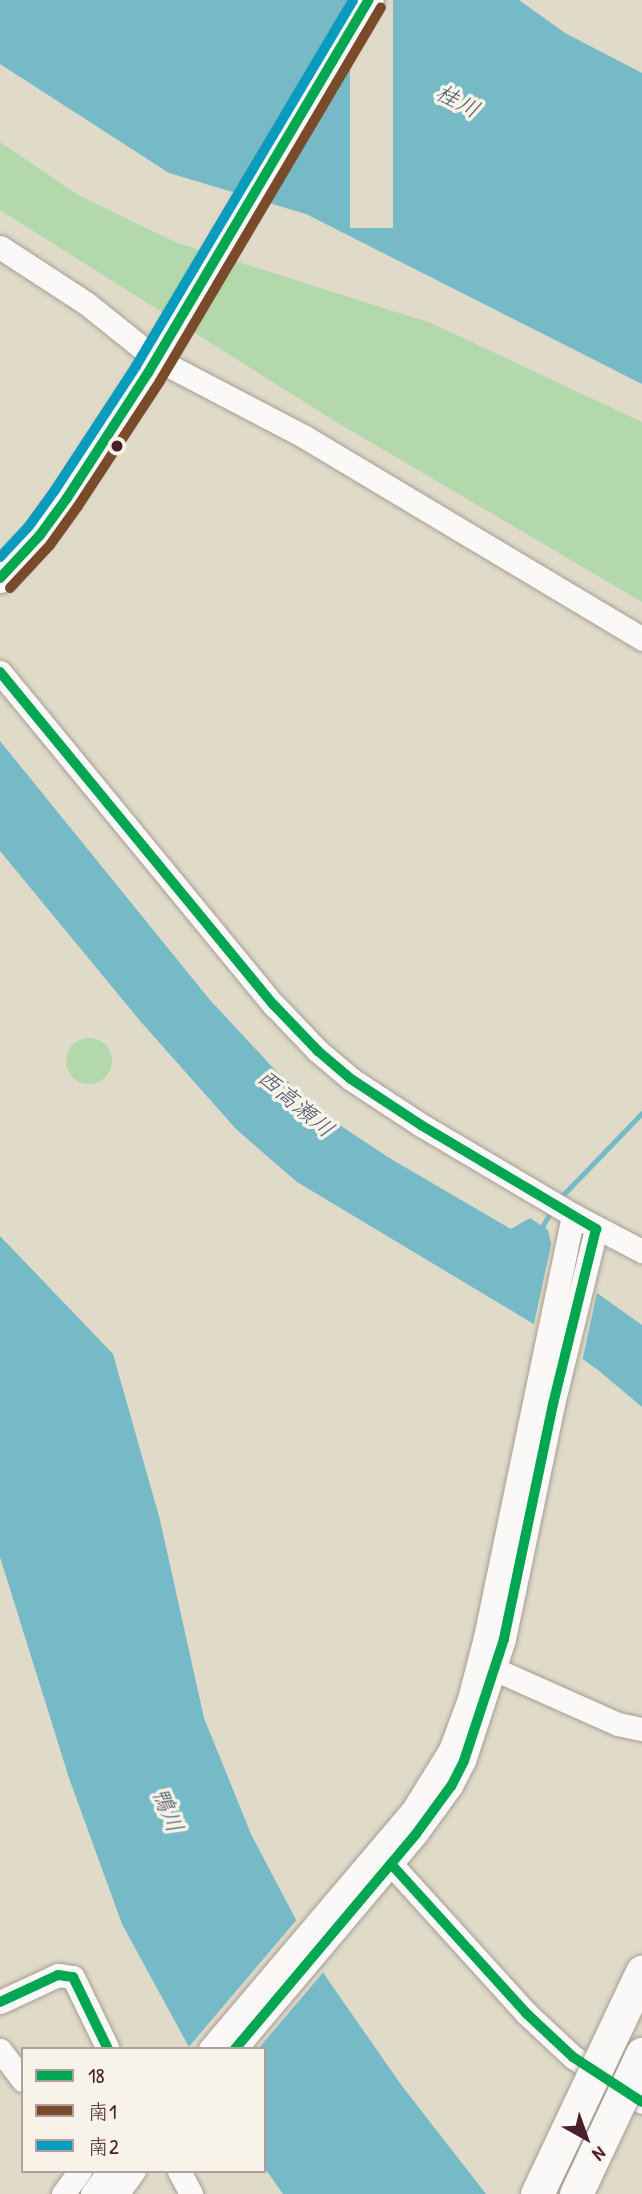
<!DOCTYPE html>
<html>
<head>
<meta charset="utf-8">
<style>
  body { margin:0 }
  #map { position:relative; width:642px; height:2194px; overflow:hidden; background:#e0dac8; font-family:"Patrick Hand","Klee One",sans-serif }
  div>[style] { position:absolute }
  .green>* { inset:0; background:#b2d8ab }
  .round { border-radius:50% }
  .water>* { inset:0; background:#76bac8 }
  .pier>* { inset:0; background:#e0dac8; transform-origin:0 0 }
  .stream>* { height:4.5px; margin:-2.25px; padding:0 2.25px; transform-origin:2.25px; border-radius:2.25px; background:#76bac8 }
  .roads { filter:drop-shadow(0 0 2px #a69d94) drop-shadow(0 0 2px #a69d94) }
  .minor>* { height:23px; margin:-11.5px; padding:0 11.5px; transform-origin:11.5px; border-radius:11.5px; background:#faf9f7 }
  .major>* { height:30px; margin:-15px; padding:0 15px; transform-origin:15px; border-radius:15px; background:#faf9f7 }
  .bridges { filter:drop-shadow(0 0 2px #a69d94) drop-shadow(0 0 2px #a69d94) }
  .highway-bridge>* { height:33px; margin:-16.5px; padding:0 16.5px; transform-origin:16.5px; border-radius:16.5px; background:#faf9f7 }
  .bus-1>* { height:10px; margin:-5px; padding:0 5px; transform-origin:5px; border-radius:5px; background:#00a651 }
  .bus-2>* { height:10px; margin:-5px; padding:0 5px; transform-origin:5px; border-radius:5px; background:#7a4b2a }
  .bus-3>* { height:10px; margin:-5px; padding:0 5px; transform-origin:5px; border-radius:5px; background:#079bbe }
  .dots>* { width:19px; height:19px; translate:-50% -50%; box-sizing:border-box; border:4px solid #f7f3e8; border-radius:50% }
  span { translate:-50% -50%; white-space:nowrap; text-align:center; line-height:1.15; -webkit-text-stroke:7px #f7f3e8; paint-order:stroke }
  .water-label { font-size:23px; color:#49586a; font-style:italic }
  .legend { position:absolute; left:21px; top:2047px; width:245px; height:126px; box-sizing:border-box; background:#f7f3e8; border:2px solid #b29e9c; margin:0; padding:9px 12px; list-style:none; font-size:21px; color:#4a1f2b }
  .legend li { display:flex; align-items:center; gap:14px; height:35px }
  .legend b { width:35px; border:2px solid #b29e9c }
  .north { position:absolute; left:551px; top:2103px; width:70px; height:70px; -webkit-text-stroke:5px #f7f3e8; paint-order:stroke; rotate:140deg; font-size:19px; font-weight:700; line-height:28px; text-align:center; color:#4a1f2b }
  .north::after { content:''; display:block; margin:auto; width:24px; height:32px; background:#4a1f2b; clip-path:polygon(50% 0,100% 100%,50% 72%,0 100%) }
</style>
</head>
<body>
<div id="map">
  <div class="green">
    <i style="clip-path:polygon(0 142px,78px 195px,175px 242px,431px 323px,642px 422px,642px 602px,333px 420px,0 210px)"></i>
    <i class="round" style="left:66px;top:1038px;width:46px;height:46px"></i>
  </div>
  <div class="water">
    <i style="clip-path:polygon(0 0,519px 0,565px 33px,642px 73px,642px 384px,306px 214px,169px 173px,0 64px)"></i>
    <i style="clip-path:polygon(0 741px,210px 1000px,276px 1071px,329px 1118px,391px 1159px,511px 1229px,530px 1218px,548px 1230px,556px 1264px,642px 1325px,642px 1407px,598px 1370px,532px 1323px,297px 1182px,236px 1129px,141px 1022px,0 851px)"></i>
    <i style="clip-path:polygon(0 1236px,113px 1354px,160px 1520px,204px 1718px,251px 1834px,326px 1977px,402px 2086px,486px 2194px,283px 2194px,264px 2167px,264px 2049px,190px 2049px,122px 1924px,69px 1778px,0 1557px)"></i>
  </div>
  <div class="pier">
    <i style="left:350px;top:0;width:43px;height:228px"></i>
    <i style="clip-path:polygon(553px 1236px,559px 1261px,598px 1288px,582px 1362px,533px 1328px)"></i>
    <i style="clip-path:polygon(299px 1917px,326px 1969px,258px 2049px,187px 2049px)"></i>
  </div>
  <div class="stream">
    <i style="left:560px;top:1198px;width:118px;rotate:-46deg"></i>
    <i style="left:540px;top:1231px;width:23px;rotate:-61deg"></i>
  </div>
  <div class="roads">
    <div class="minor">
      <i style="left:0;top:247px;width:103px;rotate:33.1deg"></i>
      <i style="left:86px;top:303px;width:90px;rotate:38.7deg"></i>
      <i style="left:156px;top:359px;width:168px;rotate:27.6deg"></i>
      <i style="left:305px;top:437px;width:393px;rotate:30.9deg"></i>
      <i style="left:0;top:672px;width:431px;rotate:50.6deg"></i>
      <i style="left:274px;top:1005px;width:64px;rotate:46.3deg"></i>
      <i style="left:318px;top:1051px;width:43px;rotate:40.3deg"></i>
      <i style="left:351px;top:1079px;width:84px;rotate:33.3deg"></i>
      <i style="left:421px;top:1125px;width:177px;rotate:30.6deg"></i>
      <i style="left:573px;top:1215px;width:78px;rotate:27.6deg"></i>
      <i style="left:483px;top:1664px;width:148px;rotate:24deg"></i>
      <i style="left:618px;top:1724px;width:25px;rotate:12deg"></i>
      <i style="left:391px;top:1864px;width:201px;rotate:47.8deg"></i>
      <i style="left:526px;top:2013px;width:64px;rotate:43.1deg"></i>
      <i style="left:573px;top:2057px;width:82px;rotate:33.1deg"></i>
      <i style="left:0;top:2002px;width:64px;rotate:-25deg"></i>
      <i style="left:58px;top:1975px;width:15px;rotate:8deg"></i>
      <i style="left:73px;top:1977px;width:80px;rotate:64.1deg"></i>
      <i style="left:210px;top:2049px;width:312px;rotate:-49.7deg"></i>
      <i style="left:412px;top:1811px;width:72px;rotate:-58.1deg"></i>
      <i style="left:450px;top:1750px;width:54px;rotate:-69.6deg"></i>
      <i style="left:469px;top:1699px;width:64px;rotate:-75.5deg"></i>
      <i style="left:485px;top:1637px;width:431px;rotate:-78.2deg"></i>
      <i style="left:235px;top:2049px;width:281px;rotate:-49.9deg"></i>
      <i style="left:416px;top:1834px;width:59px;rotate:-53.9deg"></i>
      <i style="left:451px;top:1786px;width:28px;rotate:-63deg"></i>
      <i style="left:464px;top:1761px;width:128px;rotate:-71.8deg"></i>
      <i style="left:504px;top:1639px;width:240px;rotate:-78.2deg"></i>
      <i style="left:553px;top:1404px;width:180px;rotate:-76.2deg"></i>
      <i style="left:0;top:2050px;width:38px;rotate:53deg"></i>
      <i style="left:179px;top:2171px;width:26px;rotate:62deg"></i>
      <i style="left:63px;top:2194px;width:29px;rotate:-54deg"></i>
      <i style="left:92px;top:2194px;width:29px;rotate:-54deg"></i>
      <i style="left:117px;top:2194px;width:29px;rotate:-54deg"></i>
    </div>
    <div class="major">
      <i style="left:0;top:578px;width:59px;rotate:-47.1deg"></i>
      <i style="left:40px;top:535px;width:46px;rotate:-53.9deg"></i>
      <i style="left:67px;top:498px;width:149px;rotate:-57.1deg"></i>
      <i style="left:148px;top:373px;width:434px;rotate:-59.4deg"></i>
    </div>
  </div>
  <div class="bridges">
    <div class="highway-bridge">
      <i style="left:537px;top:2194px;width:246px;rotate:-64.7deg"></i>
      <i style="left:576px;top:2194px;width:155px;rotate:-64.8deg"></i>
    </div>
  </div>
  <div class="bus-1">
    <i style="left:0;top:578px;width:59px;rotate:-47.1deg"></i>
    <i style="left:40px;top:535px;width:46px;rotate:-53.9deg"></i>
    <i style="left:67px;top:498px;width:149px;rotate:-57.1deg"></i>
    <i style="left:148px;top:373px;width:434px;rotate:-59.4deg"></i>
    <i style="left:0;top:672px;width:431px;rotate:50.6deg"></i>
    <i style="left:274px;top:1005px;width:64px;rotate:46.3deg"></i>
    <i style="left:318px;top:1051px;width:43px;rotate:40.3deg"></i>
    <i style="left:351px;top:1079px;width:84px;rotate:33.3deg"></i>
    <i style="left:421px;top:1125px;width:204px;rotate:30.7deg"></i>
    <i style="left:596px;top:1229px;width:180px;rotate:103.8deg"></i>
    <i style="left:553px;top:1404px;width:240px;rotate:101.8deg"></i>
    <i style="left:504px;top:1639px;width:128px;rotate:108.2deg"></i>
    <i style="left:464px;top:1761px;width:28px;rotate:117deg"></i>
    <i style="left:451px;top:1786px;width:59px;rotate:126.1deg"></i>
    <i style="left:416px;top:1834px;width:281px;rotate:130.1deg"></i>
    <i style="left:391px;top:1864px;width:201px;rotate:47.8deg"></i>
    <i style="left:526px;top:2013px;width:64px;rotate:43.1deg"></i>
    <i style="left:573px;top:2057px;width:82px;rotate:33.1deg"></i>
    <i style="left:0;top:2002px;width:64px;rotate:-25deg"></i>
    <i style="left:58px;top:1975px;width:15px;rotate:8deg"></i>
    <i style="left:73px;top:1977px;width:80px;rotate:64.1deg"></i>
  </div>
  <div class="bus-2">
    <i style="left:10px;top:588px;width:59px;rotate:-47.1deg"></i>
    <i style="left:50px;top:545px;width:48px;rotate:-54.3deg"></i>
    <i style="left:78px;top:506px;width:149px;rotate:-56.7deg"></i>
    <i style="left:160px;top:381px;width:434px;rotate:-59.4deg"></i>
  </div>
  <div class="bus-3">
    <i style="left:0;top:557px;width:42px;rotate:-46.9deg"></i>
    <i style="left:29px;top:526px;width:44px;rotate:-54.2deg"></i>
    <i style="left:55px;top:490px;width:148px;rotate:-56.8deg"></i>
    <i style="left:136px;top:366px;width:425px;rotate:-59.3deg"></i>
  </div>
  <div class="dots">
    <i style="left:117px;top:446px;background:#4a1f2b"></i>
  </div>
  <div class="water-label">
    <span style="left:458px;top:101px;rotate:28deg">桂川</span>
    <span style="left:296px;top:1103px;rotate:40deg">西高瀬川</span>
    <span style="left:168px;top:1810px;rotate:68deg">鴨川</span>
  </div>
  <ul class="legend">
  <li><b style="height:9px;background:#00a651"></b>18</li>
  <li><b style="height:9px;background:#7a4b2a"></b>南1</li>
  <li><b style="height:9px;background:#079bbe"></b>南2</li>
  </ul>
  <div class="north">N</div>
</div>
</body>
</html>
